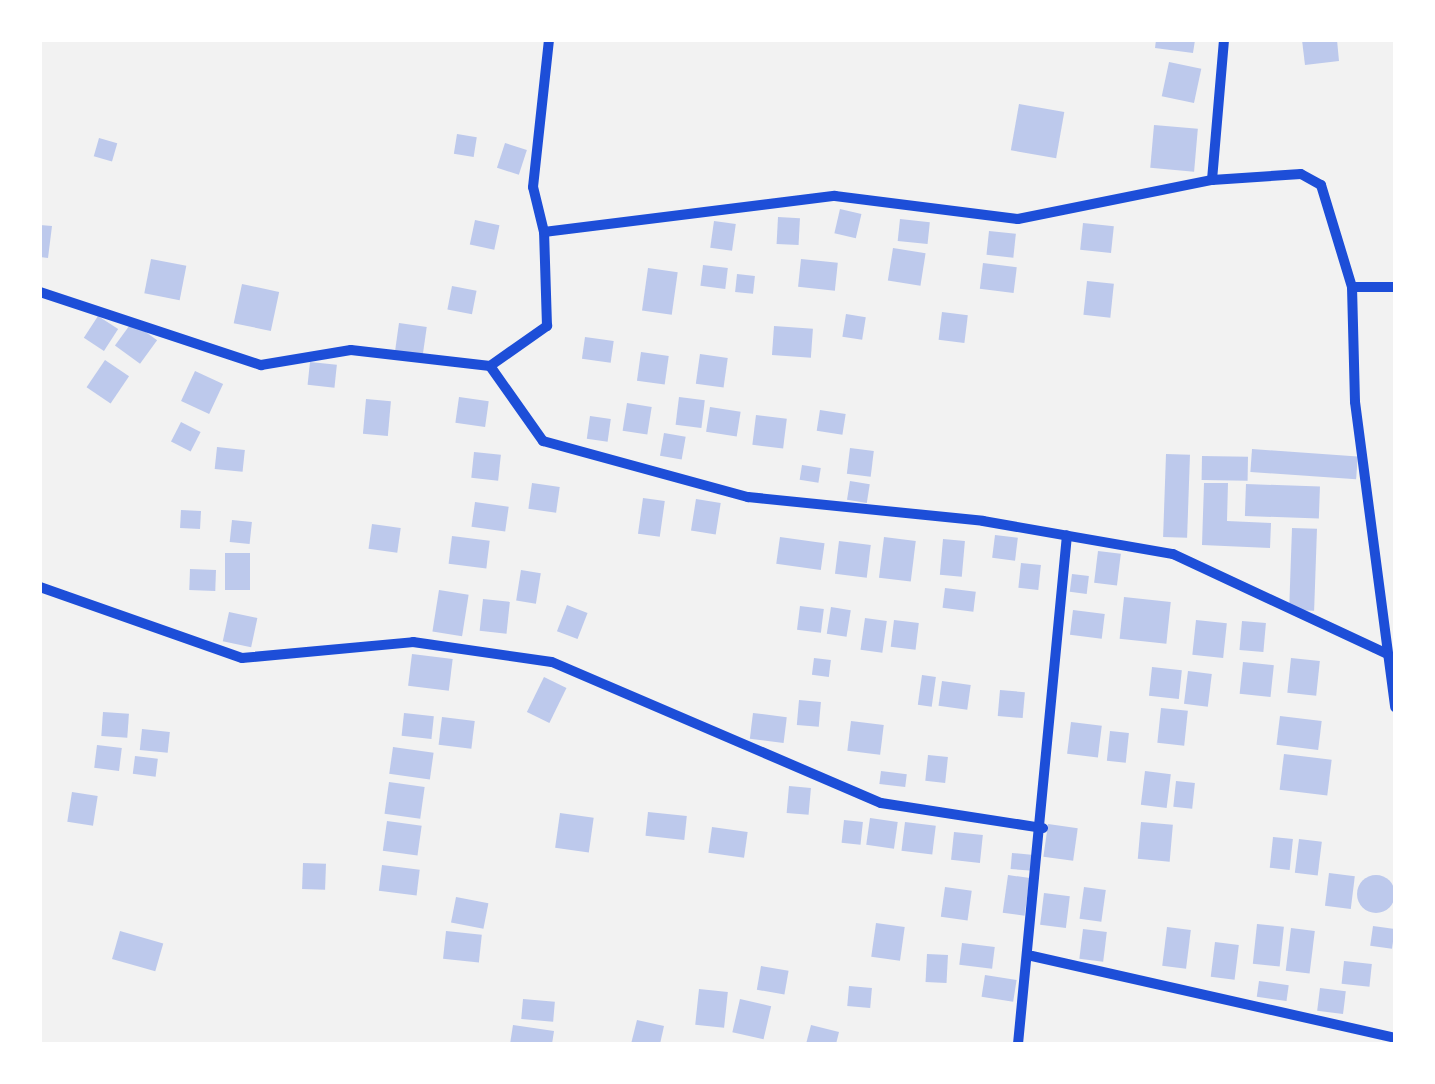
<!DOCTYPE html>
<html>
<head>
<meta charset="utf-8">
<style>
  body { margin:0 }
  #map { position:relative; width:1435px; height:1084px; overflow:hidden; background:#f2f2f2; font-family:"PT Serif",serif }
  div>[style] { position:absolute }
  .building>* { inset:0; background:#bdc9ec; transform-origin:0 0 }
  .round { border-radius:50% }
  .minor>* { height:10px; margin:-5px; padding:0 5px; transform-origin:5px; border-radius:5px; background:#1d4ed8 }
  span { translate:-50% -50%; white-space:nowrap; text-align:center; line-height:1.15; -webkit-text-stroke:10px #fff; paint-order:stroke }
  .frame { position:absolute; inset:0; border:42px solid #fff; pointer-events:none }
</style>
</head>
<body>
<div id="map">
  <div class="building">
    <i style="clip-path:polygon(1156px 40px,1195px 40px,1193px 53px,1155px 48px)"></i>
    <i style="clip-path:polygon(1302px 40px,1337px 40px,1339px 61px,1305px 65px)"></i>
    <i style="left:1169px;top:62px;width:33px;height:35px;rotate:12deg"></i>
    <i style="left:1019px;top:104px;width:46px;height:47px;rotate:10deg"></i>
    <i style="left:1154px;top:125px;width:44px;height:43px;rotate:5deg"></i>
    <i style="left:457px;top:134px;width:20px;height:20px;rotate:9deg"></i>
    <i style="left:99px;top:138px;width:19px;height:19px;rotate:16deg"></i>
    <i style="left:505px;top:143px;width:23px;height:26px;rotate:18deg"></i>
    <i style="left:840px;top:209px;width:22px;height:25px;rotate:13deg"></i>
    <i style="left:778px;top:217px;width:22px;height:27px;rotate:3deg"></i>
    <i style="left:900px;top:219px;width:30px;height:22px;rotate:6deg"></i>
    <i style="left:475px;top:220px;width:25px;height:25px;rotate:12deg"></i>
    <i style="left:714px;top:221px;width:22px;height:27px;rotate:8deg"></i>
    <i style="left:1083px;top:223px;width:31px;height:27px;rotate:6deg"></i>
    <i style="clip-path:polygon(40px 225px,52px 226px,48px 258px,40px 257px)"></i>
    <i style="left:989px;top:231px;width:27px;height:24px;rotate:6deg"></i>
    <i style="left:893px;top:248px;width:33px;height:33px;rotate:9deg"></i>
    <i style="left:151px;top:259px;width:36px;height:35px;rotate:11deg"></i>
    <i style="left:801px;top:259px;width:37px;height:28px;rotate:6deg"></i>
    <i style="left:983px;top:263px;width:34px;height:26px;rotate:7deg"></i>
    <i style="left:703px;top:265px;width:25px;height:21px;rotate:7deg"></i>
    <i style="left:648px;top:268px;width:30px;height:43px;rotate:8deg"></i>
    <i style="left:737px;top:274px;width:18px;height:18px;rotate:6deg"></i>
    <i style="left:1087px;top:281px;width:27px;height:34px;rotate:6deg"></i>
    <i style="left:242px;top:284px;width:38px;height:40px;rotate:12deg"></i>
    <i style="left:452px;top:286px;width:25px;height:24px;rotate:11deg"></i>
    <i style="left:942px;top:312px;width:26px;height:28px;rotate:7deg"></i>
    <i style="left:846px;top:314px;width:20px;height:23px;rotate:9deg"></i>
    <i style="left:98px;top:316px;width:24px;height:26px;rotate:33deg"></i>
    <i style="left:132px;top:322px;width:31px;height:29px;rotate:36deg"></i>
    <i style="left:399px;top:323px;width:28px;height:28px;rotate:8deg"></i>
    <i style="left:774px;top:326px;width:39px;height:29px;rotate:4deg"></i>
    <i style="left:585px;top:337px;width:29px;height:22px;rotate:8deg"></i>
    <i style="left:641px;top:352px;width:28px;height:29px;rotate:8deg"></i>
    <i style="left:700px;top:354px;width:28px;height:30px;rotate:8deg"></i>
    <i style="left:105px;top:360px;width:29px;height:33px;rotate:34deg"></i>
    <i style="left:310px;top:362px;width:27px;height:23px;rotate:6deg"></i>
    <i style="left:195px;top:371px;width:31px;height:33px;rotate:25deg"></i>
    <i style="left:459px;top:397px;width:30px;height:26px;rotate:8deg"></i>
    <i style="left:679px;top:397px;width:26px;height:28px;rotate:7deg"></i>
    <i style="left:366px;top:399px;width:25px;height:35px;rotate:5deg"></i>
    <i style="left:627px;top:403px;width:25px;height:28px;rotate:9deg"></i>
    <i style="left:710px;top:407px;width:31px;height:25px;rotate:9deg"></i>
    <i style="left:820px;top:410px;width:26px;height:21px;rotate:9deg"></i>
    <i style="left:756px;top:415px;width:31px;height:30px;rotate:7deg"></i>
    <i style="left:590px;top:416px;width:21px;height:23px;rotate:8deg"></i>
    <i style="left:181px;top:422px;width:22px;height:22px;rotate:27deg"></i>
    <i style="left:664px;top:433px;width:22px;height:23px;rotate:10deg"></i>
    <i style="left:217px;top:447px;width:28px;height:22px;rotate:6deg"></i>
    <i style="left:850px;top:448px;width:24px;height:26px;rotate:7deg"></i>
    <i style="left:1252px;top:449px;width:106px;height:23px;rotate:4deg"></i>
    <i style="left:474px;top:452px;width:27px;height:26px;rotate:6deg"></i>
    <i style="left:1166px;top:454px;width:24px;height:83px;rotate:2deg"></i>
    <i style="left:1202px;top:456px;width:46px;height:24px;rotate:1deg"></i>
    <i style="left:802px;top:465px;width:19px;height:15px;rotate:9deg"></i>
    <i style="left:850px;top:481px;width:20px;height:19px;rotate:9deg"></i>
    <i style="left:532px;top:483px;width:28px;height:26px;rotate:8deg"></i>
    <i style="clip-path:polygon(1204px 483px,1228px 483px,1227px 521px,1271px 523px,1270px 548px,1202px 545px)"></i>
    <i style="left:1246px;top:484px;width:74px;height:32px;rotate:2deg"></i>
    <i style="left:643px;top:498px;width:22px;height:36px;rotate:8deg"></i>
    <i style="left:696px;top:499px;width:25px;height:32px;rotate:9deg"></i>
    <i style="left:475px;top:502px;width:34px;height:25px;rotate:8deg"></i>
    <i style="left:181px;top:510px;width:20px;height:18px;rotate:3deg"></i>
    <i style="left:232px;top:520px;width:20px;height:22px;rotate:6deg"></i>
    <i style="left:372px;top:524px;width:29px;height:25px;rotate:8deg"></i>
    <i style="left:1292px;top:528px;width:25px;height:82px;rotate:2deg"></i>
    <i style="left:995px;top:535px;width:23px;height:23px;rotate:7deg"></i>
    <i style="left:452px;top:536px;width:38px;height:28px;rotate:7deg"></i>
    <i style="left:780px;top:537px;width:45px;height:27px;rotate:8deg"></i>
    <i style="left:884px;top:537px;width:32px;height:41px;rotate:7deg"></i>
    <i style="left:943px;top:539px;width:22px;height:36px;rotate:5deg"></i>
    <i style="left:839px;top:541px;width:32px;height:33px;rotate:7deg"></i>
    <i style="left:1098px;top:551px;width:23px;height:32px;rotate:7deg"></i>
    <i style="left:225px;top:553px;width:25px;height:37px"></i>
    <i style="left:1021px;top:563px;width:20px;height:25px;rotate:6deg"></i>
    <i style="left:190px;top:569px;width:26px;height:21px;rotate:2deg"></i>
    <i style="left:521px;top:570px;width:20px;height:31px;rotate:9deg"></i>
    <i style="left:1072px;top:574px;width:17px;height:18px;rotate:7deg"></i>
    <i style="left:945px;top:588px;width:31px;height:20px;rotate:7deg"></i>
    <i style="left:439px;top:590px;width:30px;height:42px;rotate:9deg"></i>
    <i style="left:1124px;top:597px;width:47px;height:42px;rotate:6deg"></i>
    <i style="left:483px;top:599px;width:27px;height:32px;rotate:6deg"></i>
    <i style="left:567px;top:605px;width:22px;height:28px;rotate:21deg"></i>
    <i style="left:800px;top:606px;width:24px;height:24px;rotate:7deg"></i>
    <i style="left:831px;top:607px;width:20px;height:27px;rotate:9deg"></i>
    <i style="left:1073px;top:610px;width:32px;height:25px;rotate:7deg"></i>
    <i style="left:229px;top:612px;width:29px;height:30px;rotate:12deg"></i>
    <i style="left:865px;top:618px;width:22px;height:32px;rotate:8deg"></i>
    <i style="left:894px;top:620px;width:25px;height:27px;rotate:7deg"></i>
    <i style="left:1196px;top:620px;width:31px;height:35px;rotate:6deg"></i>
    <i style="left:1242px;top:621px;width:24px;height:29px;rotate:5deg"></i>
    <i style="left:412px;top:654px;width:41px;height:32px;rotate:7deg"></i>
    <i style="left:814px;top:658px;width:17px;height:17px;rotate:7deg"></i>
    <i style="left:1291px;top:658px;width:29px;height:35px;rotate:6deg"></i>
    <i style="left:1243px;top:662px;width:31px;height:32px;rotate:6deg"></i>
    <i style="left:1152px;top:667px;width:30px;height:29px;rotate:6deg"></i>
    <i style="left:1188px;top:671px;width:24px;height:33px;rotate:7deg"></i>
    <i style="left:922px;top:675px;width:14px;height:30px;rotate:8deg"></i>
    <i style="left:544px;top:677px;width:25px;height:39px;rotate:26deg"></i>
    <i style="left:942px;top:681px;width:29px;height:25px;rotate:8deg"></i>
    <i style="left:1000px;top:690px;width:25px;height:26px;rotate:5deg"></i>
    <i style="left:799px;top:700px;width:22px;height:25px;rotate:5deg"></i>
    <i style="left:1161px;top:708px;width:27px;height:35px;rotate:6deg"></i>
    <i style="left:103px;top:712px;width:26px;height:24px;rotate:4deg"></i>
    <i style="left:404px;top:713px;width:30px;height:23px;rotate:6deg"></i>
    <i style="left:753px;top:713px;width:34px;height:26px;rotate:7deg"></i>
    <i style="left:1280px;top:716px;width:42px;height:29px;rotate:7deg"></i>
    <i style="left:442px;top:717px;width:33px;height:28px;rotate:7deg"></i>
    <i style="left:851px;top:721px;width:33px;height:30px;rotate:7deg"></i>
    <i style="left:1071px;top:722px;width:31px;height:32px;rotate:7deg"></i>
    <i style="left:142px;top:729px;width:28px;height:21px;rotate:6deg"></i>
    <i style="left:1110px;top:731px;width:19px;height:30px;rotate:6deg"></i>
    <i style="left:97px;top:745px;width:25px;height:23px;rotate:7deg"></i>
    <i style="left:393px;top:747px;width:41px;height:27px;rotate:8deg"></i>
    <i style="left:1284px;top:754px;width:48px;height:36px;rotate:7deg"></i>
    <i style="left:928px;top:755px;width:20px;height:26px;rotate:6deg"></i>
    <i style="left:135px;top:756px;width:23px;height:18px;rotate:7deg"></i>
    <i style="left:881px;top:771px;width:26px;height:13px;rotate:7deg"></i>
    <i style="left:1145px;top:771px;width:26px;height:34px;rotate:7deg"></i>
    <i style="left:1176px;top:781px;width:19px;height:26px;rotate:6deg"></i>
    <i style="left:389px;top:782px;width:36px;height:32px;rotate:8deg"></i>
    <i style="left:789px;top:786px;width:22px;height:27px;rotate:5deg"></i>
    <i style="left:72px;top:792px;width:26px;height:30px;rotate:9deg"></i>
    <i style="left:648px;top:812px;width:39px;height:24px;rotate:6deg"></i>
    <i style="left:560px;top:813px;width:34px;height:35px;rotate:8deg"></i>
    <i style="left:870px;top:818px;width:28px;height:27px;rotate:8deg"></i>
    <i style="left:844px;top:820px;width:19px;height:23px;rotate:6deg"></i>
    <i style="left:387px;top:821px;width:35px;height:30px;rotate:8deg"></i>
    <i style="left:905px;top:822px;width:31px;height:29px;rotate:7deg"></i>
    <i style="left:1141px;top:822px;width:32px;height:37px;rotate:5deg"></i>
    <i style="left:1048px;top:824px;width:30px;height:33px;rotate:8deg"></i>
    <i style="left:712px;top:827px;width:36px;height:26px;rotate:8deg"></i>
    <i style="left:954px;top:832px;width:29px;height:28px;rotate:6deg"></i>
    <i style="left:1273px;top:837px;width:20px;height:31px;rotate:6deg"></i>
    <i style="left:1299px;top:839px;width:23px;height:34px;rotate:7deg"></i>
    <i style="left:1012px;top:853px;width:22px;height:16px;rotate:5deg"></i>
    <i style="left:303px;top:863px;width:23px;height:26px;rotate:2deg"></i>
    <i style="left:382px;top:865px;width:38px;height:26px;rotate:7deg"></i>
    <i style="left:1329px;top:873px;width:26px;height:33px;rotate:7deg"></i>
    <i style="left:1008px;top:875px;width:22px;height:38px;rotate:8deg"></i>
    <i class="round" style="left:1357px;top:875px;width:38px;height:38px"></i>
    <i style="left:945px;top:887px;width:27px;height:30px;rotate:8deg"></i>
    <i style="left:1084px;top:887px;width:22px;height:32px;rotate:8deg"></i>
    <i style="left:1044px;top:893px;width:26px;height:32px;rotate:7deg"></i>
    <i style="left:456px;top:897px;width:33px;height:26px;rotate:11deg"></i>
    <i style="left:876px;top:923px;width:29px;height:34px;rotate:8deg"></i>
    <i style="left:1257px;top:924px;width:27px;height:40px;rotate:6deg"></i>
    <i style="left:1373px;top:926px;width:22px;height:20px;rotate:8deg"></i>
    <i style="left:1167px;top:927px;width:24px;height:39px;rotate:7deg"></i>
    <i style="left:1291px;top:928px;width:24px;height:43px;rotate:7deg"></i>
    <i style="left:1083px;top:929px;width:24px;height:30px;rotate:7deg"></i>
    <i style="left:120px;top:931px;width:45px;height:29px;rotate:16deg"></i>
    <i style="left:446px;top:931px;width:36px;height:28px;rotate:6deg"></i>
    <i style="left:1215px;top:942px;width:24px;height:35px;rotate:7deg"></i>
    <i style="left:962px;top:943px;width:33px;height:22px;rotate:7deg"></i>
    <i style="left:927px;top:954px;width:21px;height:28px;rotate:3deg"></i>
    <i style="left:1344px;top:961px;width:28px;height:23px;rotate:6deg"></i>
    <i style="left:761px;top:966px;width:28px;height:24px;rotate:10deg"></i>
    <i style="left:985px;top:975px;width:32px;height:22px;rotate:9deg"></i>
    <i style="left:1259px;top:981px;width:30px;height:16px;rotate:8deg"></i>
    <i style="left:849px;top:986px;width:23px;height:20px;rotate:5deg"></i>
    <i style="left:1320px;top:988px;width:26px;height:23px;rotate:7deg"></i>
    <i style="left:699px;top:989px;width:29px;height:36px;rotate:6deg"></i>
    <i style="left:523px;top:999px;width:32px;height:20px;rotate:5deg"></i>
    <i style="left:740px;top:999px;width:32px;height:34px;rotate:13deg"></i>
    <i style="clip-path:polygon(637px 1020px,664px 1026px,660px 1044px,631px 1044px)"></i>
    <i style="clip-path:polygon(513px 1025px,554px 1031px,552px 1044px,510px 1044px)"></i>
    <i style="clip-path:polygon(811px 1025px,839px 1032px,836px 1044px,806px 1044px)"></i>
  </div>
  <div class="minor">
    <i style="left:1212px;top:180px;width:141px;rotate:-85.1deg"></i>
    <i style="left:544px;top:232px;width:46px;rotate:-103.7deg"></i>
    <i style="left:533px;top:187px;width:148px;rotate:-83.8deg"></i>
    <i style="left:1352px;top:287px;width:43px"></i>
    <i style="left:40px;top:292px;width:233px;rotate:18.3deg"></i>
    <i style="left:261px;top:365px;width:91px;rotate:-9.5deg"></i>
    <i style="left:351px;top:350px;width:140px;rotate:6.6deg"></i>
    <i style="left:490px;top:366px;width:70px;rotate:-35.1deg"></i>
    <i style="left:547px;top:326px;width:94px;rotate:-91.8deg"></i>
    <i style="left:544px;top:232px;width:293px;rotate:-7.1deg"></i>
    <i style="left:835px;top:196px;width:184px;rotate:7.2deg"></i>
    <i style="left:1018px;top:219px;width:198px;rotate:-11.4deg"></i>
    <i style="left:1212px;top:180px;width:89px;rotate:-3.9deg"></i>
    <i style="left:1301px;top:174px;width:23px;rotate:29deg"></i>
    <i style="left:1321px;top:185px;width:107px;rotate:73.1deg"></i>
    <i style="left:1352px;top:287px;width:115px;rotate:88.5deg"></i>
    <i style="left:1355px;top:402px;width:308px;rotate:82.5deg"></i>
    <i style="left:490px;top:366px;width:92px;rotate:54.8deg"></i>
    <i style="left:543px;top:441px;width:213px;rotate:15.3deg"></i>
    <i style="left:748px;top:497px;width:236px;rotate:5.8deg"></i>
    <i style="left:983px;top:521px;width:193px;rotate:9.9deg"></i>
    <i style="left:1173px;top:554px;width:236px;rotate:25deg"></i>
    <i style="left:40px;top:587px;width:214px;rotate:19.4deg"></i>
    <i style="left:242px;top:658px;width:172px;rotate:-5.3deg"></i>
    <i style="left:413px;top:642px;width:140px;rotate:8.2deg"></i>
    <i style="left:552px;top:662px;width:358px;rotate:23.2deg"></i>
    <i style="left:881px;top:803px;width:164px;rotate:8.8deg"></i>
    <i style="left:1032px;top:956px;width:372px;rotate:12.7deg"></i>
    <i style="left:1018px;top:1044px;width:511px;rotate:-84.5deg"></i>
  </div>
  <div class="frame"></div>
</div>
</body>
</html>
